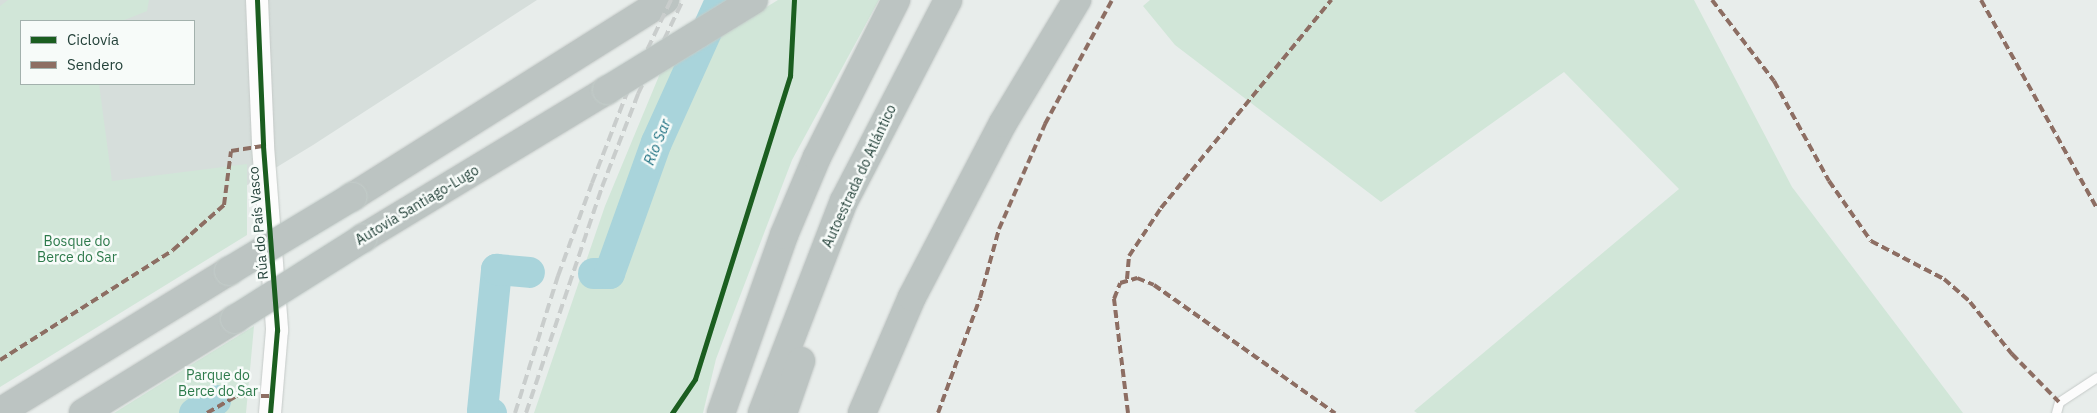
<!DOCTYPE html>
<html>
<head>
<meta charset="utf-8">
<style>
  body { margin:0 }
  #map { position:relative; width:2097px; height:413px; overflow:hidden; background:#e8edeb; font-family:"IBM Plex Sans",sans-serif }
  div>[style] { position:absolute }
  .built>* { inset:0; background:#d6dedb }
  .green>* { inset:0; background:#d1e6d8 }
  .river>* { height:31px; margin:-15.5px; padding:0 15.5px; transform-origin:15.5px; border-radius:15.5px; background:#a9d4db }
  .roads { filter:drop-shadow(0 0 1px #c5cac8) drop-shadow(0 0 1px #c5cac8) }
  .service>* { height:9px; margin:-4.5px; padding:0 4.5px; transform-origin:4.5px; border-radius:4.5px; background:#fcfcfc }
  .tertiary>* { height:22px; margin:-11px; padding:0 11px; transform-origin:11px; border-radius:11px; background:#fcfcfc }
  .motorway>* { height:28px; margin:-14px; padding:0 14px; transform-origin:14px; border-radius:14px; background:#bcc4c2 }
  .rail>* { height:4px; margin-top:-2px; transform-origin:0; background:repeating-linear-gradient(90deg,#c9cdcc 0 10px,transparent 0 15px) }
  .bridges { filter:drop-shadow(0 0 1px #c3ccc9) drop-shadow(0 0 1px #c3ccc9) }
  .motorway-bridge>* { height:28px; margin:-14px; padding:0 14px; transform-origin:14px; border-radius:14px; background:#bcc4c2 }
  .quiet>* { height:4px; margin-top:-2px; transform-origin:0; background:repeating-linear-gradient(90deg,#8d6e63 0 8px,transparent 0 12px) }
  .cycleway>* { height:5px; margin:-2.5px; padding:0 2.5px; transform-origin:2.5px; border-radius:2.5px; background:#1b5e20 }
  span { translate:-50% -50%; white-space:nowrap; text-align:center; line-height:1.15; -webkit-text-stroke:5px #f7fbf9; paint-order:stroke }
  .street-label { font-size:14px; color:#24423a }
  .park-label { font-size:14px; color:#2d7a4b }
  .water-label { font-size:15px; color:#1c6f80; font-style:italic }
  .legend { position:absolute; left:20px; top:20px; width:175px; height:65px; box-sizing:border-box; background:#f7fbf9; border:1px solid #a3b1ad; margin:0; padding:6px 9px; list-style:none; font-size:15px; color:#24423a }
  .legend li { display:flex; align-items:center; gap:10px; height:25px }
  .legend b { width:25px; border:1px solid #a3b1ad }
</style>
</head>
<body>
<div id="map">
  <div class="built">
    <i style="clip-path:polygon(evenodd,0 0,537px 0,313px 145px,0 336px,0 0,21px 21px,194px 21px,194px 84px,21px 84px,21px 21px)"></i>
  </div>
  <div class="green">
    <i style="clip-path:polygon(8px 0,149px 0,147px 11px,122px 21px,21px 21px,21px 84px,99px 84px,112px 181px,247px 164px,247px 235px,0 387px,0 6px)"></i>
    <i style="clip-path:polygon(778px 0,879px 0,792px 160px,716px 359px,703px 413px,534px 413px,605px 206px,661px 71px)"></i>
    <i style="clip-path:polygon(1150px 0,1694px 0,1792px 187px,1963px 413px,1417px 413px,1414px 411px,1679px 189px,1564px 72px,1381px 202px,1175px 45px,1143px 6px)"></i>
    <i style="clip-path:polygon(254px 326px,246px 413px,114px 413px,194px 363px)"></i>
  </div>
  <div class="river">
    <i style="left:593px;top:273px;width:16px"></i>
    <i style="left:609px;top:273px;width:139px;rotate:-70.3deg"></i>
    <i style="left:656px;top:142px;width:156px;rotate:-65.7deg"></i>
    <i style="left:194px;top:413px;width:25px;rotate:-32deg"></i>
    <i style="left:491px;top:413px;width:9px;rotate:-162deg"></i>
    <i style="left:482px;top:410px;width:142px;rotate:-84.3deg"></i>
    <i style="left:496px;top:269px;width:33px;rotate:5deg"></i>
  </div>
  <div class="roads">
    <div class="service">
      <i style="left:2056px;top:413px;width:11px;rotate:-75deg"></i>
      <i style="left:2059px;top:402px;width:45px;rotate:-33.3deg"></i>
    </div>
    <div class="tertiary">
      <i style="left:257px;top:0;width:146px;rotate:87.6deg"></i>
      <i style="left:263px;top:146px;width:185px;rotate:85.6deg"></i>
      <i style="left:277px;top:330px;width:83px;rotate:94.8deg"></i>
    </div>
    <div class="motorway">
      <i style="left:352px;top:197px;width:370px;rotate:-32.2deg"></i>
      <i style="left:363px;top:238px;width:285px;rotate:-31.2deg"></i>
      <i style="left:0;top:412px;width:269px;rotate:-31.6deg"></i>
      <i style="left:83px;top:413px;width:179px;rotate:-31.7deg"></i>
      <i style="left:721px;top:413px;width:189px;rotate:-70.5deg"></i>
      <i style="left:784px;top:235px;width:85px;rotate:-67.1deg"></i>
      <i style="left:817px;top:157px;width:176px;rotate:-63.3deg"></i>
      <i style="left:762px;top:413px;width:227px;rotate:-68.9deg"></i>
      <i style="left:844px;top:201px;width:226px;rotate:-62.6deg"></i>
      <i style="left:783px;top:413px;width:55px;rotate:-70.9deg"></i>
      <i style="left:862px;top:413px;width:126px;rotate:-66.7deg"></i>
      <i style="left:912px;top:297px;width:196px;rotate:-62.4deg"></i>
      <i style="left:1003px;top:123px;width:144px;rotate:-59deg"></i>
    </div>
  </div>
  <div class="rail">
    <i style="left:515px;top:413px;width:144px;rotate:-72.6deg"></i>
    <i style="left:558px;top:276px;width:99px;rotate:-69.9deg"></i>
    <i style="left:592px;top:183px;width:100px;rotate:-68.8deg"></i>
    <i style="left:628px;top:90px;width:100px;rotate:-64.5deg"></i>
    <i style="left:526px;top:413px;width:238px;rotate:-71.4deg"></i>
    <i style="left:602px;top:187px;width:100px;rotate:-68.8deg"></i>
    <i style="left:638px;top:94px;width:104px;rotate:-64.4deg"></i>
  </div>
  <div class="bridges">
    <div class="motorway-bridge">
      <i style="left:607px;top:90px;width:172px;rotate:-31.5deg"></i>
      <i style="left:229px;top:271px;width:144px;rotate:-31deg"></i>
      <i style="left:235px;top:319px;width:151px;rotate:-32.3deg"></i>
    </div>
  </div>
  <div class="quiet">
    <i style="left:1712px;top:0;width:102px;rotate:52.6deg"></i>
    <i style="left:1774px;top:81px;width:114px;rotate:61.2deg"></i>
    <i style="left:1829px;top:181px;width:73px;rotate:55deg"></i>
    <i style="left:1871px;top:241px;width:82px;rotate:27.5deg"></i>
    <i style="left:1944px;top:279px;width:35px;rotate:41deg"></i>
    <i style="left:1970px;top:302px;width:67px;rotate:51.1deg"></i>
    <i style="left:2012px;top:354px;width:67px;rotate:45.6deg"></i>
    <i style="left:1981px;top:0;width:238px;rotate:60.9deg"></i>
    <i style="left:1127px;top:279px;width:23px;rotate:-85deg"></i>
    <i style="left:1129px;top:256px;width:58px;rotate:-56.3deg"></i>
    <i style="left:1161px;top:208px;width:269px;rotate:-50.7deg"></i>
    <i style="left:0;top:360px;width:205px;rotate:-32.4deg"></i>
    <i style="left:173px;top:250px;width:68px;rotate:-41.4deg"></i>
    <i style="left:224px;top:205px;width:54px;rotate:-82.6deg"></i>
    <i style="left:231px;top:151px;width:32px;rotate:-9deg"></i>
    <i style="left:207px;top:413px;width:34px;rotate:-30deg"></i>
    <i style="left:237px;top:396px;width:34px"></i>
    <i style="left:938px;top:413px;width:122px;rotate:-69.9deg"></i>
    <i style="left:980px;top:298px;width:72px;rotate:-74.6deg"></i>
    <i style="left:999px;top:229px;width:115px;rotate:-66.3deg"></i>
    <i style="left:1045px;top:124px;width:141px;rotate:-61.6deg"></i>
    <i style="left:1128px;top:413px;width:115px;rotate:-97deg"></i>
    <i style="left:1114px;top:299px;width:17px;rotate:-69deg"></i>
    <i style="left:1120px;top:283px;width:18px;rotate:-16deg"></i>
    <i style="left:1137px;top:278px;width:18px;rotate:22deg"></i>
    <i style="left:1154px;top:285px;width:222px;rotate:35.3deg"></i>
  </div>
  <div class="cycleway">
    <i style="left:257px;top:0;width:146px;rotate:87.6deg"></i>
    <i style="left:263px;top:146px;width:185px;rotate:85.6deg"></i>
    <i style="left:277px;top:330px;width:83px;rotate:94.8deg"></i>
    <i style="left:672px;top:413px;width:41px;rotate:-55.9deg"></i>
    <i style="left:695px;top:379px;width:318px;rotate:-72.6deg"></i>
    <i style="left:790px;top:76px;width:76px;rotate:-87deg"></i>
  </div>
  <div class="street-label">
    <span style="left:859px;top:176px;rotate:-65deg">Autoestrada do Atlántico</span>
    <span style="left:417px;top:205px;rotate:-31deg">Autovía Santiago-Lugo</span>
    <span style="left:258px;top:223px;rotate:-95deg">Rúa do País Vasco</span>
  </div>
  <div class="park-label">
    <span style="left:77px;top:249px">Bosque do<br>Berce do Sar</span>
    <span style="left:218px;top:383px">Parque do<br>Berce do Sar</span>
  </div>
  <div class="water-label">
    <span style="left:657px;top:142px;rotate:-68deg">Río Sar</span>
  </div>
  <ul class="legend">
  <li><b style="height:6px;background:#1b5e20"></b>Ciclovía</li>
  <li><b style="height:6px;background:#8d6e63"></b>Sendero</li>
  </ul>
</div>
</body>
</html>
